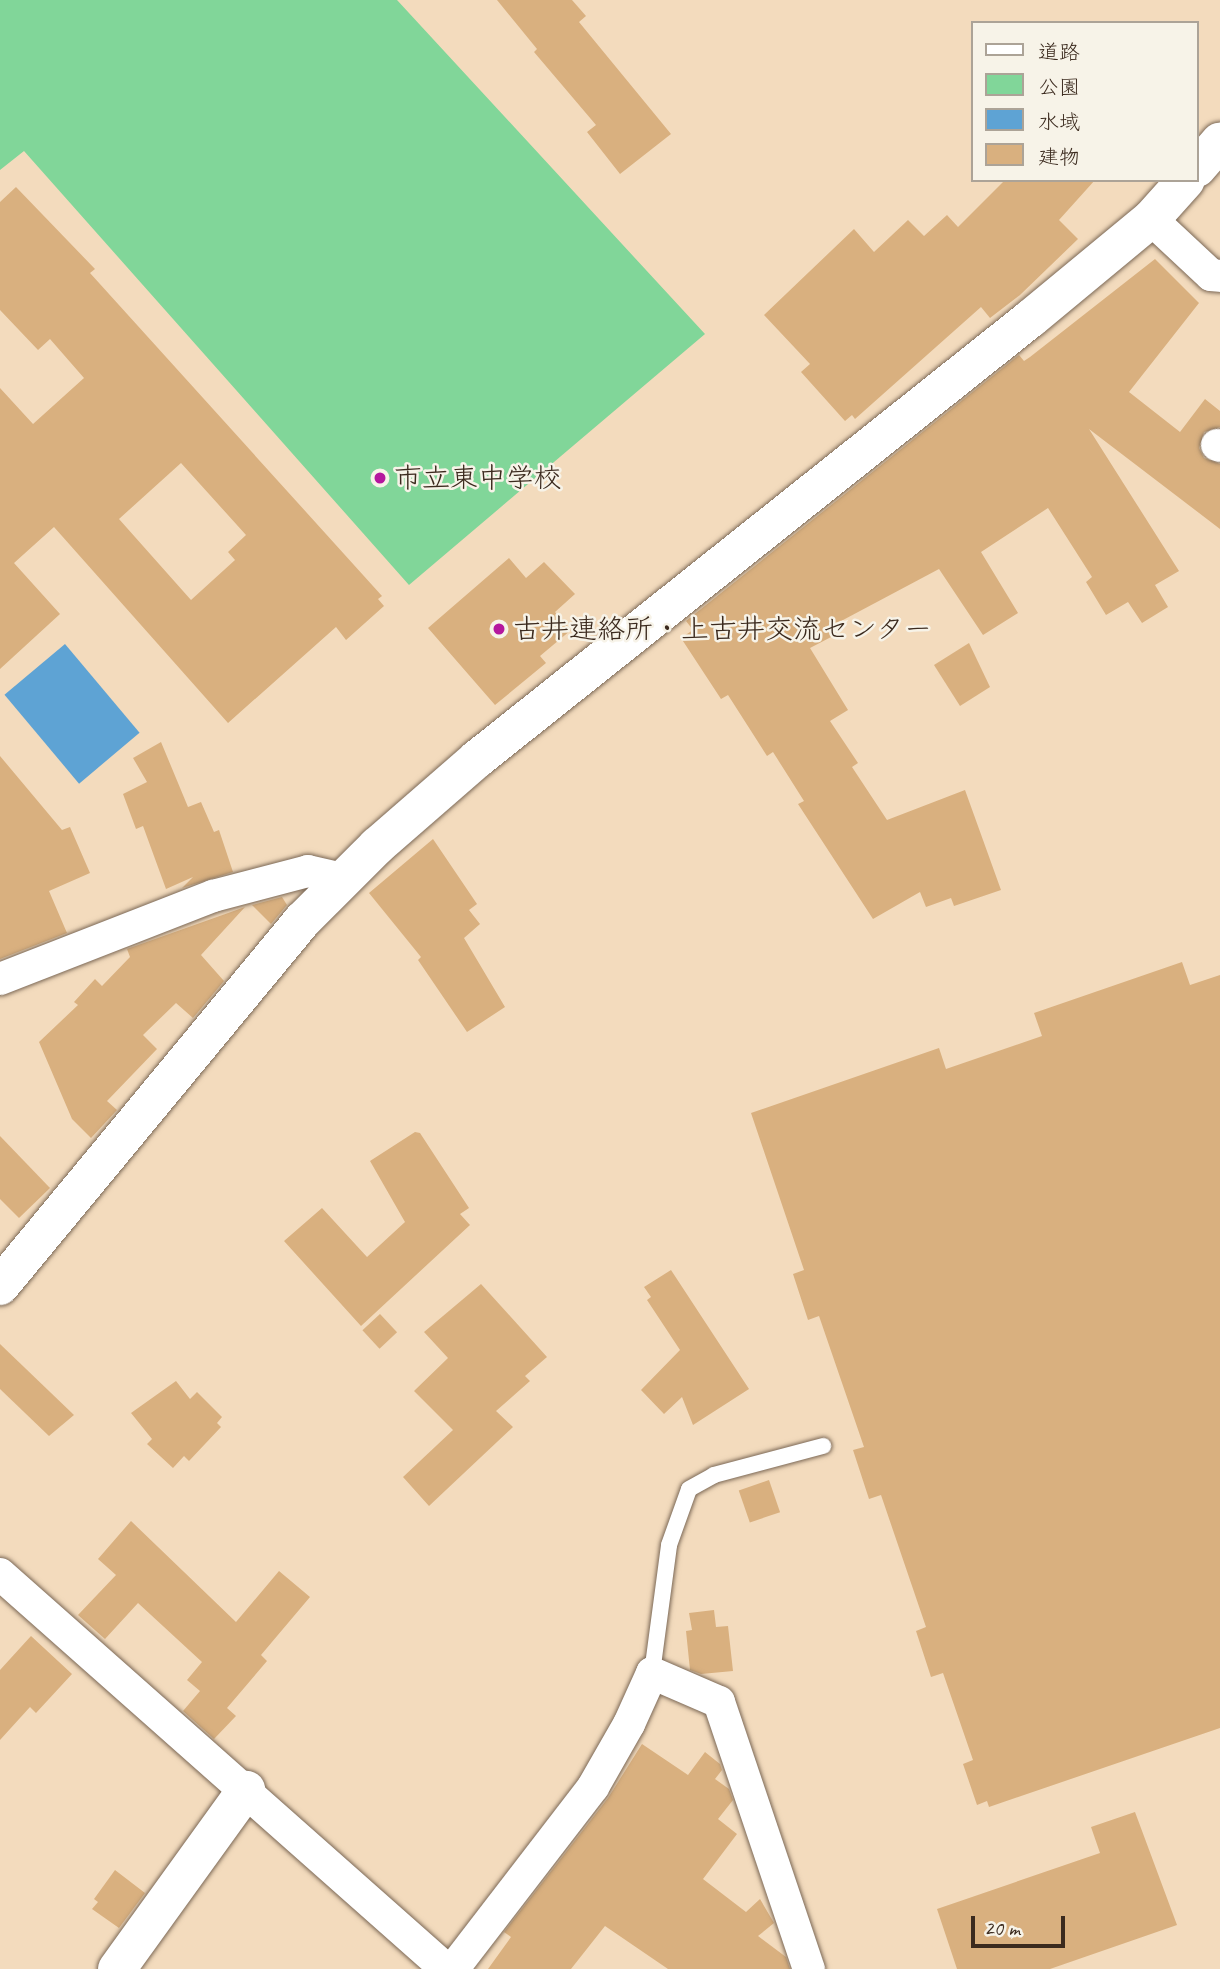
<!DOCTYPE html>
<html>
<head>
<meta charset="utf-8">
<style>
  body { margin:0 }
  #map { position:relative; width:1220px; height:1969px; overflow:hidden; background:#f3dbbd; font-family:Caveat,"Klee One",sans-serif }
  div>[style] { position:absolute }
  .green>* { inset:0; background:#81d699 }
  .water>* { inset:0; background:#5ea3d4; transform-origin:0 0 }
  .building>* { inset:0; background:#d9b07f; transform-origin:0 0 }
  .roads { filter:drop-shadow(0 0 2px #7b6856) drop-shadow(0 0 2px #7b6856) }
  .lane>* { height:16px; margin:-8px; padding:0 8px; transform-origin:8px; border-radius:8px; background:#fff }
  .street>* { height:32px; margin:-16px; padding:0 16px; transform-origin:16px; border-radius:16px; background:#fff }
  .secondary>* { height:38px; margin:-19px; padding:0 19px; transform-origin:19px; border-radius:19px; background:#fff }
  .dots>* { width:19px; height:19px; translate:-50% -50%; box-sizing:border-box; border:4px solid #f7f3e8; border-radius:50% }
  span { translate:-50% -50%; white-space:nowrap; text-align:center; line-height:1.15; -webkit-text-stroke:5px #f7f3e8; paint-order:stroke }
  .poi-label { font-size:28px; color:#3b2a1e }
  .left { translate:0 -50%; text-align:left }
  .legend { position:absolute; left:971px; top:21px; width:228px; height:161px; box-sizing:border-box; background:#f7f3e8; border:2px solid #aca397; margin:0; padding:9px 12px; list-style:none; font-size:21px; color:#3b2a1e }
  .legend li { display:flex; align-items:center; gap:14px; height:35px }
  .legend b { width:35px; border:2px solid #aca397 }
  .scale { position:absolute; left:971px; top:1916px; width:94px; height:32px; box-sizing:border-box; border:4px solid #3b2a1e; border-top:0; padding-left:9px; font-size:21px; line-height:24px; white-space:nowrap; color:#3b2a1e; -webkit-text-stroke:5px #f7f3e8; paint-order:stroke }
</style>
</head>
<body>
<div id="map">
  <div class="green">
    <i style="clip-path:polygon(0 0,397px 0,705px 334px,409px 585px,24px 151px,0 170px)"></i>
  </div>
  <div class="water">
    <i style="left:65px;top:644px;width:116px;height:79px;rotate:50deg"></i>
  </div>
  <div class="building">
    <i style="clip-path:polygon(497px 0,572px 0,586px 16px,579px 22px,671px 134px,620px 174px,587px 132px,596px 125px,534px 52px,537px 49px)"></i>
    <i style="clip-path:polygon(1005px 180px,1095px 180px,1059px 220px,1078px 239px,1020px 295px,990px 318px,981px 307px,855px 419px,852px 415px,845px 421px,801px 372px,810px 364px,764px 315px,854px 229px,874px 252px,908px 220px,924px 236px,947px 215px,958px 227px)"></i>
    <i style="clip-path:polygon(evenodd,16px 187px,95px 269px,90px 273px,382px 596px,378px 599px,384px 606px,346px 640px,336px 627px,228px 723px,54px 527px,14px 563px,60px 614px,0 669px,0 388px,33px 424px,84px 378px,50px 339px,38px 350px,0 310px,0 202px,16px 187px,181px 463px,246px 535px,228px 552px,235px 560px,191px 600px,119px 519px,181px 463px)"></i>
    <i style="clip-path:polygon(1155px 259px,1199px 303px,1129px 392px,1180px 432px,1205px 399px,1220px 411px,1220px 427px,1204px 432px,1199px 448px,1204px 458px,1220px 464px,1220px 529px,1089px 429px,1179px 571px,1155px 585px,1168px 607px,1142px 623px,1128px 602px,1106px 615px,1086px 582px,1092px 577px,1048px 508px,981px 552px,1018px 613px,983px 635px,939px 569px,828px 628px,833px 636px,810px 648px,848px 710px,830px 721px,858px 763px,852px 767px,887px 820px,965px 790px,1001px 890px,954px 906px,951px 898px,926px 907px,920px 892px,873px 919px,798px 804px,804px 801px,773px 752px,767px 756px,728px 695px,721px 699px,681px 638px,693px 630px,686px 621px,1019px 355px,1024px 361px,1030px 357px)"></i>
    <i style="clip-path:polygon(509px 558px,526px 578px,544px 562px,575px 594px,555px 612px,571px 630px,540px 656px,546px 663px,495px 705px,428px 628px)"></i>
    <i style="clip-path:polygon(969px 643px,990px 687px,960px 706px,934px 665px)"></i>
    <i style="clip-path:polygon(161px 742px,188px 807px,201px 802px,214px 832px,219px 830px,233px 872px,182px 888px,193px 877px,166px 889px,143px 826px,136px 829px,123px 794px,147px 782px,133px 758px)"></i>
    <i style="clip-path:polygon(0 756px,62px 830px,70px 827px,90px 873px,49px 891px,67px 933px,0 959px)"></i>
    <i style="clip-path:polygon(433px 839px,477px 904px,469px 910px,480px 924px,464px 938px,505px 1007px,467px 1032px,418px 960px,421px 957px,369px 893px)"></i>
    <i style="clip-path:polygon(282px 897px,287px 905px,271px 924px,252px 905px)"></i>
    <i style="clip-path:polygon(245px 907px,201px 955px,224px 981px,193px 1018px,176px 1003px,143px 1035px,157px 1049px,107px 1101px,117px 1110px,91px 1138px,72px 1119px,39px 1042px,78px 1005px,74px 1002px,95px 979px,102px 986px,130px 957px,127px 949px)"></i>
    <i style="clip-path:polygon(1182px 962px,1190px 985px,1220px 975px,1220px 1728px,989px 1807px,987px 1801px,977px 1805px,963px 1764px,973px 1760px,943px 1673px,931px 1677px,916px 1631px,926px 1627px,881px 1495px,869px 1499px,853px 1450px,864px 1447px,819px 1316px,808px 1320px,793px 1274px,804px 1270px,751px 1113px,939px 1048px,946px 1069px,1042px 1036px,1034px 1013px)"></i>
    <i style="clip-path:polygon(415px 1132px,420px 1133px,469px 1208px,460px 1214px,470px 1225px,361px 1326px,284px 1241px,322px 1208px,367px 1257px,405px 1222px,370px 1161px)"></i>
    <i style="clip-path:polygon(0 1136px,50px 1188px,19px 1218px,0 1199px)"></i>
    <i style="clip-path:polygon(671px 1270px,749px 1389px,693px 1425px,682px 1397px,664px 1414px,641px 1390px,680px 1350px,647px 1300px,651px 1297px,644px 1287px)"></i>
    <i style="clip-path:polygon(481px 1284px,547px 1357px,525px 1376px,530px 1381px,496px 1411px,513px 1427px,429px 1506px,403px 1477px,453px 1430px,414px 1391px,448px 1358px,424px 1332px)"></i>
    <i style="left:380px;top:1314px;width:25px;height:24px;rotate:47deg"></i>
    <i style="clip-path:polygon(0 1344px,74px 1415px,49px 1436px,0 1389px)"></i>
    <i style="clip-path:polygon(176px 1381px,190px 1399px,197px 1392px,222px 1417px,217px 1423px,221px 1427px,189px 1461px,184px 1456px,173px 1468px,147px 1444px,152px 1439px,131px 1413px)"></i>
    <i style="left:769px;top:1480px;width:34px;height:32px;rotate:71deg"></i>
    <i style="clip-path:polygon(131px 1521px,236px 1622px,279px 1571px,310px 1597px,261px 1655px,267px 1661px,227px 1708px,236px 1716px,214px 1739px,183px 1711px,200px 1691px,187px 1680px,202px 1662px,138px 1603px,105px 1639px,78px 1615px,116px 1575px,98px 1559px)"></i>
    <i style="clip-path:polygon(714px 1610px,716px 1627px,728px 1626px,733px 1671px,701px 1674px,690px 1670px,686px 1631px,692px 1630px,689px 1613px)"></i>
    <i style="clip-path:polygon(31px 1636px,72px 1674px,36px 1713px,30px 1707px,0 1740px,0 1670px)"></i>
    <i style="clip-path:polygon(642px 1744px,688px 1775px,705px 1752px,720px 1764px,722px 1770px,715px 1779px,729px 1789px,733px 1800px,718px 1819px,737px 1834px,703px 1879px,746px 1912px,760px 1899px,774px 1923px,758px 1936px,786px 1957px,790px 1969px,668px 1969px,605px 1926px,571px 1969px,488px 1969px,511px 1937px,504px 1932px,608px 1798px)"></i>
    <i style="clip-path:polygon(1135px 1812px,1177px 1925px,1050px 1969px,957px 1969px,937px 1909px,1100px 1853px,1091px 1827px)"></i>
    <i style="clip-path:polygon(115px 1870px,145px 1893px,119px 1928px,92px 1909px,98px 1902px,94px 1899px)"></i>
  </div>
  <div class="roads">
    <div class="lane">
      <i style="left:652px;top:1673px;width:129px;rotate:-82.4deg"></i>
      <i style="left:669px;top:1545px;width:59px;rotate:-70.3deg"></i>
      <i style="left:689px;top:1489px;width:29px;rotate:-29deg"></i>
      <i style="left:714px;top:1475px;width:113px;rotate:-14.9deg"></i>
    </div>
    <div class="street">
      <i style="left:1151px;top:219px;width:82px;rotate:43deg"></i>
      <i style="left:1211px;top:275px;width:9px;rotate:6deg"></i>
      <i style="left:1217px;top:445px;width:3px;rotate:18deg"></i>
      <i style="left:0;top:979px;width:229px;rotate:-21.3deg"></i>
      <i style="left:213px;top:896px;width:98px;rotate:-14.7deg"></i>
      <i style="left:308px;top:871px;width:37px;rotate:13deg"></i>
      <i style="left:0;top:1574px;width:596px;rotate:41.53deg"></i>
      <i style="left:453px;top:1969px;width:230px;rotate:-52.4deg"></i>
      <i style="left:593px;top:1787px;width:73px;rotate:-60.3deg"></i>
      <i style="left:629px;top:1724px;width:56px;rotate:-65.7deg"></i>
      <i style="left:652px;top:1673px;width:73px;rotate:23.4deg"></i>
      <i style="left:719px;top:1702px;width:282px;rotate:71.4deg"></i>
    </div>
    <div class="secondary">
      <i style="left:1197px;top:168px;width:35px;rotate:-49deg"></i>
      <i style="left:0;top:1286px;width:475px;rotate:-50.4deg"></i>
      <i style="left:303px;top:920px;width:105px;rotate:-45deg"></i>
      <i style="left:377px;top:846px;width:133px;rotate:-41deg"></i>
      <i style="left:477px;top:759px;width:707px;rotate:-38.51deg"></i>
      <i style="left:1030px;top:319px;width:157px;rotate:-39.6deg"></i>
      <i style="left:1151px;top:219px;width:52px;rotate:-48.1deg"></i>
      <i style="left:117px;top:1969px;width:221px;rotate:-54.2deg"></i>
    </div>
  </div>
  <div class="dots">
    <i style="left:380px;top:478px;background:#b5179e"></i>
    <i style="left:499px;top:629px;background:#b5179e"></i>
  </div>
  <div class="poi-label">
    <span class="left" style="left:394px;top:478px">市立東中学校</span>
    <span class="left" style="left:513px;top:629px">古井連絡所・上古井交流センター</span>
  </div>
  <ul class="legend">
  <li><b style="height:9px;background:#fff"></b>道路</li>
  <li><b style="height:19px;background:#81d699"></b>公園</li>
  <li><b style="height:19px;background:#5ea3d4"></b>水域</li>
  <li><b style="height:19px;background:#d9b07f"></b>建物</li>
  </ul>
  <div class="scale">20 m</div>
</div>
</body>
</html>
